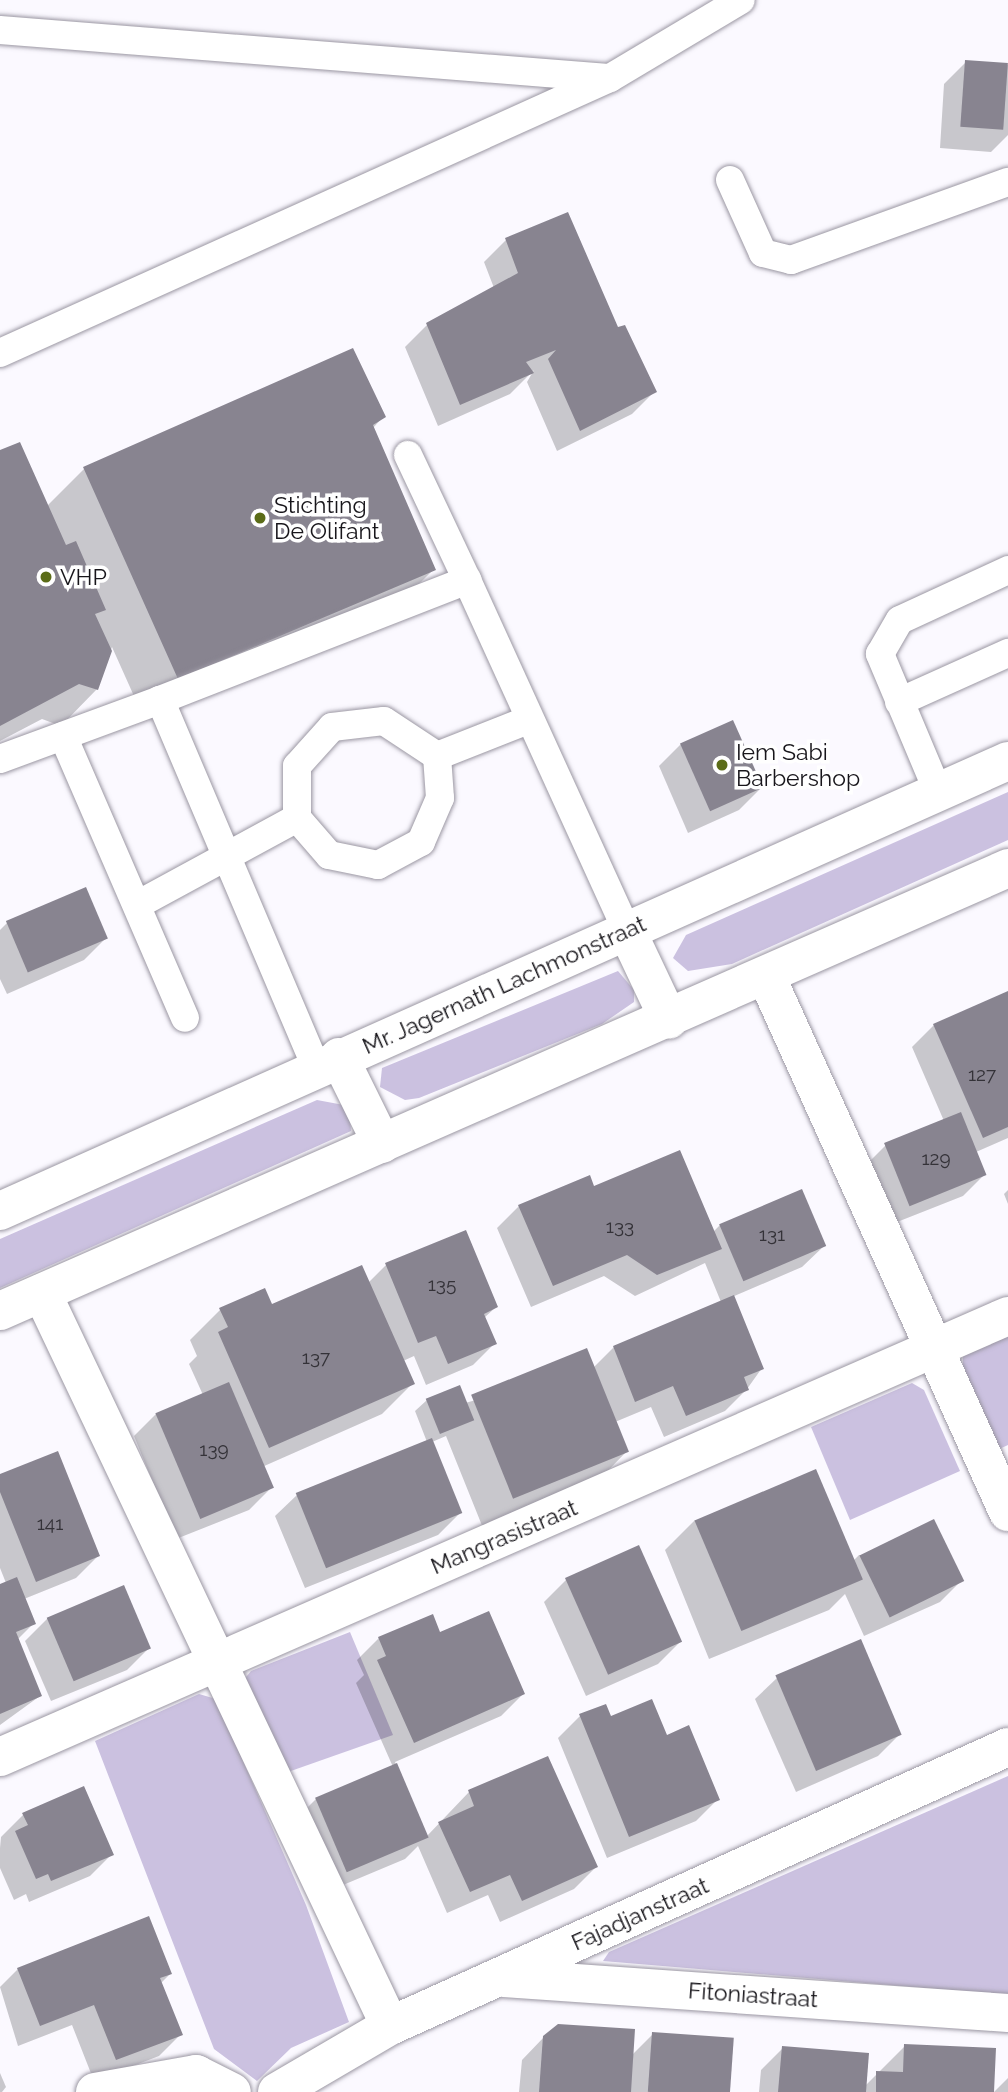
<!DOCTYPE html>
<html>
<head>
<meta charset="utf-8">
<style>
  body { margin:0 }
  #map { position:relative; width:1008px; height:2092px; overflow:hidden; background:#fbf9ff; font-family:Raleway,sans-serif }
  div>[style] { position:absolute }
  .green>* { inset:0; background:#cbc1e0 }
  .shadow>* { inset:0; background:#0003 }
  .building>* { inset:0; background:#888490; transform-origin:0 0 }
  .roads { filter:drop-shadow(0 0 2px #9b97a3) drop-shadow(0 0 2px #9b97a3) }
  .service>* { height:28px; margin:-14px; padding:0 14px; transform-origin:14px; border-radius:14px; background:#fff }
  .minor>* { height:38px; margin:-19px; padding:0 19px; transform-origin:19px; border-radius:19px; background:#fff }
  .secondary>* { height:38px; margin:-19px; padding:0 19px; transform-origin:19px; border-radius:19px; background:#fff }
  .dots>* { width:19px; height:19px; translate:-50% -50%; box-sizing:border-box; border:4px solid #fff; border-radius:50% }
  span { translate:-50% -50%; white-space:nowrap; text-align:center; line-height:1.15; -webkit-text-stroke:7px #fff; paint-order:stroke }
  .number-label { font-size:19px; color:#343238 }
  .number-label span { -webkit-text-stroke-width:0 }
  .poi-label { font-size:23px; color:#18161b }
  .left { translate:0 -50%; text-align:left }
  .street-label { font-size:23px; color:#18161b }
</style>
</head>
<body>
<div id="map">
  <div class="green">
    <i style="clip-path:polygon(1008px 792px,1008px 840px,732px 964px,688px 971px,673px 958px,686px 935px)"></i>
    <i style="clip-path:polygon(618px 971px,634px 990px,634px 1002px,602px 1024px,419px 1098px,405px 1100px,380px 1087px,382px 1068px)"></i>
    <i style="clip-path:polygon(317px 1100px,349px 1106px,351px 1131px,0 1288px,0 1239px)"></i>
    <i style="clip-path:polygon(1008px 1335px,1008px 1445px,997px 1450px,963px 1376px,963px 1356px)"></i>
    <i style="clip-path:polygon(912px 1383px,924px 1390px,960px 1471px,850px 1520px,811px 1427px)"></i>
    <i style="clip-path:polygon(350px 1632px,393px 1735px,288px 1772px,242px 1682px,251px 1671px)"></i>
    <i style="clip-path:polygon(199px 1694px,216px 1699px,306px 1905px,349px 2022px,291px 2048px,257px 2081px,214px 2049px,95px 1741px)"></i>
    <i style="clip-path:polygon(1008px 1776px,1008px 1995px,603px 1961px,609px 1952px)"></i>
  </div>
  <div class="shadow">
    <i style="clip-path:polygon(966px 62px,1008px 65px,1008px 135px,991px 152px,940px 148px,944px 84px)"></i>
    <i style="clip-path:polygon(506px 240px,617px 329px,654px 392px,632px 414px,557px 451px,527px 382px,534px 370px,510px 394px,438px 426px,405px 347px,427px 325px,494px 288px,484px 262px)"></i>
    <i style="clip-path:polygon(384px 416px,373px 428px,434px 569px,397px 606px,142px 714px,112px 647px,97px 689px,61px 726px,42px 719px,0 741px,0 452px,47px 506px,84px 469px)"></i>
    <i style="clip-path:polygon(681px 744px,761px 788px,739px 810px,688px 833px,659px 766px)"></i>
    <i style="clip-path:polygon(7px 923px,106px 938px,84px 960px,7px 994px,0 979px,0 930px)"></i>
    <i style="clip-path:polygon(1008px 993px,1008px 1138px,976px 1152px,985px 1174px,963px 1196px,887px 1226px,863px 1168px,885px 1146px,944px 1121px,912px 1047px,934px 1025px)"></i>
    <i style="clip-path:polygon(593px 1189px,713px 1232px,720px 1225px,824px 1246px,802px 1267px,732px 1297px,762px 1368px,747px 1389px,725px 1411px,664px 1437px,651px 1407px,615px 1422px,627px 1451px,597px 1482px,483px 1528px,446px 1436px,432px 1442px,460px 1513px,438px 1535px,305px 1588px,275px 1516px,297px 1495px,427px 1442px,415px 1411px,427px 1400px,465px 1403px,593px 1368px,614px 1347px,721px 1302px,705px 1263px,635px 1296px,604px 1276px,531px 1307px,497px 1228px,519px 1206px)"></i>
    <i style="clip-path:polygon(1008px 1190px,1008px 1204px,1004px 1194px)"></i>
    <i style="clip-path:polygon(386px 1265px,496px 1307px,484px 1318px,495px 1343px,473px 1365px,426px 1385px,414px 1356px,403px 1361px,412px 1384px,382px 1414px,262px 1467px,271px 1488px,249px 1510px,176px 1539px,134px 1436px,156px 1414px,203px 1395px,189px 1364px,197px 1356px,190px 1340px,220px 1310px,271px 1307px,368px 1283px)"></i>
    <i style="clip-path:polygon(0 1476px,98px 1556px,76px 1578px,24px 1599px,34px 1623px,17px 1640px,40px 1696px,0 1725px,0 1586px,6px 1583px,0 1568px)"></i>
    <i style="clip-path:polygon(695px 1520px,852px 1562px,859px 1555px,961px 1581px,940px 1602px,864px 1636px,845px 1594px,829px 1610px,709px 1659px,665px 1550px)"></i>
    <i style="clip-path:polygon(566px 1580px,680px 1642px,658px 1664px,586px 1696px,544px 1602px)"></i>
    <i style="clip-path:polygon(47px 1619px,149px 1648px,127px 1670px,51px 1701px,25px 1641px)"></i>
    <i style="clip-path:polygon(439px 1634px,523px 1694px,501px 1716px,395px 1762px,427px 1836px,469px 1792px,596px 1867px,574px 1889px,500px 1922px,488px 1895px,447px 1913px,418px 1846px,405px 1859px,324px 1893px,294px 1821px,316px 1799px,393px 1767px,356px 1683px,364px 1675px,357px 1660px,379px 1638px)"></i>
    <i style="clip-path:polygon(777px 1678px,900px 1734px,878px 1756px,796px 1792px,755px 1699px)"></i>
    <i style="clip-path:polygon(605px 1706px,610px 1719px,666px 1737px,718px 1799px,696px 1821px,607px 1858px,558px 1738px,580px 1716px)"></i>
    <i style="clip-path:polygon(23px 1815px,112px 1854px,90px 1876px,29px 1902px,26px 1894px,14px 1900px,0 1868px,0 1848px,1px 1837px)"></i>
    <i style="clip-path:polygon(18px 1969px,170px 1974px,160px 1984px,181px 2034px,159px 2056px,94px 2081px,72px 2025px,18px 2046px,0 1987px)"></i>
    <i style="clip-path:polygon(653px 2034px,729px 2092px,519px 2092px,522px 2060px,544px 2037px,632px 2055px)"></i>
    <i style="clip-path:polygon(905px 2046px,992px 2092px,759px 2092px,761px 2070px,783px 2048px,865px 2086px)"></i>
    <i style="clip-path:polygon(0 2073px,6px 2087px,2px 2092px,0 2092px)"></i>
    <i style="clip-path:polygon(1008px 2078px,1008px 2092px,994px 2092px)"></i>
  </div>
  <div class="building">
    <i style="left:965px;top:60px;width:43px;height:67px;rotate:4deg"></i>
    <i style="clip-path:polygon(568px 212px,618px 327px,625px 325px,657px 392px,580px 431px,548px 359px,556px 350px,526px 362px,534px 373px,460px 405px,426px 323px,518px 273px,505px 238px)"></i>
    <i style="clip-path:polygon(353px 348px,386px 417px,373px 425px,436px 570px,178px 679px,83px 467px)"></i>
    <i style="clip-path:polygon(20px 442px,66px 545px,76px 541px,106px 610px,95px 614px,112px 651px,98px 690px,79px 684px,0 726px,0 450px)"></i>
    <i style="left:733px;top:720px;width:74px;height:58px;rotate:66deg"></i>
    <i style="left:86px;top:887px;width:56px;height:87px;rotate:67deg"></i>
    <i style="clip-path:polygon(1008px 991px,1008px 1127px,983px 1138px,933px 1024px)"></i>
    <i style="left:961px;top:1112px;width:68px;height:83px;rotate:68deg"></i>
    <i style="clip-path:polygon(680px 1150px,722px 1249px,657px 1275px,627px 1255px,553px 1286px,518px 1205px,590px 1175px,594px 1186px)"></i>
    <i style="left:802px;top:1189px;width:62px;height:90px;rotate:67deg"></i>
    <i style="clip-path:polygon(466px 1230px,498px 1307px,484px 1314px,497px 1344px,448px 1364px,436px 1336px,418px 1343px,385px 1263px)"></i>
    <i style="clip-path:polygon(362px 1265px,415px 1384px,269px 1448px,218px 1332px,228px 1327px,219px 1308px,265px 1288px,272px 1304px)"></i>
    <i style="clip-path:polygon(734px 1295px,764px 1369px,744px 1377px,749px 1390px,686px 1416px,673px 1386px,635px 1402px,613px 1346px)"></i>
    <i style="left:587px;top:1348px;width:112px;height:125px;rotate:68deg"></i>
    <i style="left:229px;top:1382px;width:115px;height:80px;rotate:67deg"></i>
    <i style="left:460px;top:1385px;width:38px;height:37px;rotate:68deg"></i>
    <i style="left:432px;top:1438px;width:81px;height:147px;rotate:68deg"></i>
    <i style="clip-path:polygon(58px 1451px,100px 1556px,36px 1582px,0 1492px,0 1474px)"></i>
    <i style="left:816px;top:1469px;width:120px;height:132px;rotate:67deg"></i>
    <i style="left:934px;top:1519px;width:69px;height:83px;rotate:64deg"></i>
    <i style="left:639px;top:1545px;width:106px;height:81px;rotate:66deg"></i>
    <i style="clip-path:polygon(17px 1577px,36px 1624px,16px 1632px,42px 1696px,0 1714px,0 1584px)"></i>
    <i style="left:124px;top:1585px;width:69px;height:84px;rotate:67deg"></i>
    <i style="clip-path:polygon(489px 1611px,525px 1694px,414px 1743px,377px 1660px,386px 1656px,378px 1637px,433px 1614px,440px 1632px)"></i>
    <i style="left:861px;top:1639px;width:104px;height:93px;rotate:67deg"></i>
    <i style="clip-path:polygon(652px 1699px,667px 1735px,689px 1725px,720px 1800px,629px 1837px,579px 1714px,606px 1704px,611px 1716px)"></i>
    <i style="clip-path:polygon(548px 1756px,598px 1867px,522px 1901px,510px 1875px,470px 1892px,438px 1822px,474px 1806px,468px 1790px)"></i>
    <i style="left:397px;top:1763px;width:81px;height:89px;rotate:67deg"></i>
    <i style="clip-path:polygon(84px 1786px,114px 1855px,51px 1881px,48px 1874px,36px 1879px,15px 1831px,28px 1825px,22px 1813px)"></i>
    <i style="clip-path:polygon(149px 1916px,172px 1974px,160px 1978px,183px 2035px,116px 2060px,94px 2005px,40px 2026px,17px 1968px)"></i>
    <i style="clip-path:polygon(558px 2024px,635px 2029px,631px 2092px,539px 2092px,543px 2036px)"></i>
    <i style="left:652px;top:2032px;width:82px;height:60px;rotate:4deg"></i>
    <i style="clip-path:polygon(904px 2044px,996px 2048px,994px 2092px,876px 2092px,876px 2071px,903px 2072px)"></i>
    <i style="clip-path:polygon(782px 2046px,869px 2053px,866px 2092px,778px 2092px)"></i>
  </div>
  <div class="roads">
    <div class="service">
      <i style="left:0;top:30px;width:610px;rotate:4.51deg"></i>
      <i style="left:730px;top:180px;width:80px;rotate:65.7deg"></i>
      <i style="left:763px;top:253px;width:29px;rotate:14deg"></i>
      <i style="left:791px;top:260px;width:231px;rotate:-19.8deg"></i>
      <i style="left:0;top:353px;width:669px;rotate:-24.27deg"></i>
      <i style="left:610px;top:78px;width:152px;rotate:-30.8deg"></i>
      <i style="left:408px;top:455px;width:138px;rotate:64.7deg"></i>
      <i style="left:899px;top:702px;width:120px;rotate:-24.2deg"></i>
      <i style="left:384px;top:721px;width:64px;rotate:33.4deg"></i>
      <i style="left:437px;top:756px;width:42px;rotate:85.9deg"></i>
      <i style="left:440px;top:798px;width:48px;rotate:113.4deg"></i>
      <i style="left:421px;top:842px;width:49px;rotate:151.9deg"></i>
      <i style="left:378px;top:865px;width:50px;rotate:-168.5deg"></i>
      <i style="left:329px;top:855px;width:49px;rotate:-130.9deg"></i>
      <i style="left:297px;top:818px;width:52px;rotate:-90deg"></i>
      <i style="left:297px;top:766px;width:52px;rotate:-48.1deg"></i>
      <i style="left:332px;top:727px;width:52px;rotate:-6.6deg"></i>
      <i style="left:63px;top:736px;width:307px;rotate:66.6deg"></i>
      <i style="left:437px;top:756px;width:98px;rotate:-21.6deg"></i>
      <i style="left:0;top:759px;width:171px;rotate:-20.2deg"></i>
      <i style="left:938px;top:792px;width:150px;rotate:-112.8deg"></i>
      <i style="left:880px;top:654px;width:39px;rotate:-60deg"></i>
      <i style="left:900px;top:620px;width:119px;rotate:-24.8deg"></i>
      <i style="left:137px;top:905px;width:182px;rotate:-28.5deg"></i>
      <i style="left:316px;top:1067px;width:399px;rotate:-113deg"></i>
      <i style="left:160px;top:700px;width:330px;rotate:-21.3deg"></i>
      <i style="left:467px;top:580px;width:386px;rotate:65.5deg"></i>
    </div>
    <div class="minor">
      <i style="left:767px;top:978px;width:586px;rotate:65.71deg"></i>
      <i style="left:42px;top:1293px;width:811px;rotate:64.6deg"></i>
      <i style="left:0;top:1757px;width:1100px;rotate:-23.63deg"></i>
      <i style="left:504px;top:1978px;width:505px;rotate:3.97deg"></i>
      <i style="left:95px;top:2092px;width:103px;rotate:-10.1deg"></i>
      <i style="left:196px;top:2074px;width:40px;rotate:26.6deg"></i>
      <i style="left:277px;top:2092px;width:131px;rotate:-30.3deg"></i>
      <i style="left:390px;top:2026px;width:678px;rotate:-24.3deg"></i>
    </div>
    <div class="secondary">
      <i style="left:627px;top:931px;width:98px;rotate:64.7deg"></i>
      <i style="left:339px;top:1057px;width:97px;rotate:63.7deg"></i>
      <i style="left:0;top:1211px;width:1104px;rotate:-24.06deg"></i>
      <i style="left:0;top:1311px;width:1101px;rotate:-23.72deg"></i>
    </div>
  </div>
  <div class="dots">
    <i style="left:260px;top:518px;background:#5b6c18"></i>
    <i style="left:46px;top:577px;background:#5b6c18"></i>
    <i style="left:722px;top:765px;background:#5b6c18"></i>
  </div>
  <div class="number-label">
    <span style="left:982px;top:1075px">127</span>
    <span style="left:936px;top:1159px">129</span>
    <span style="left:620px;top:1227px">133</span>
    <span style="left:772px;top:1235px">131</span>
    <span style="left:442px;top:1285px">135</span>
    <span style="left:316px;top:1358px">137</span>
    <span style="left:214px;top:1450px">139</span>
    <span style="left:50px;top:1524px">141</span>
  </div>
  <div class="poi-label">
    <span class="left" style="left:274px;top:518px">Stichting<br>De Olifant</span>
    <span class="left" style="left:60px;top:577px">VHP</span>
    <span class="left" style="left:736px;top:765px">Iem Sabi<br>Barbershop</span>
  </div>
  <div class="street-label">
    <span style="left:504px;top:985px;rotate:-24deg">Mr. Jagernath Lachmonstraat</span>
    <span style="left:504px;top:1537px;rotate:-23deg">Mangrasistraat</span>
    <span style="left:640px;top:1914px;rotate:-24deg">Fajadjanstraat</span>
    <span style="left:753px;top:1995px;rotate:4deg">Fitoniastraat</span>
  </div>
</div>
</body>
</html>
